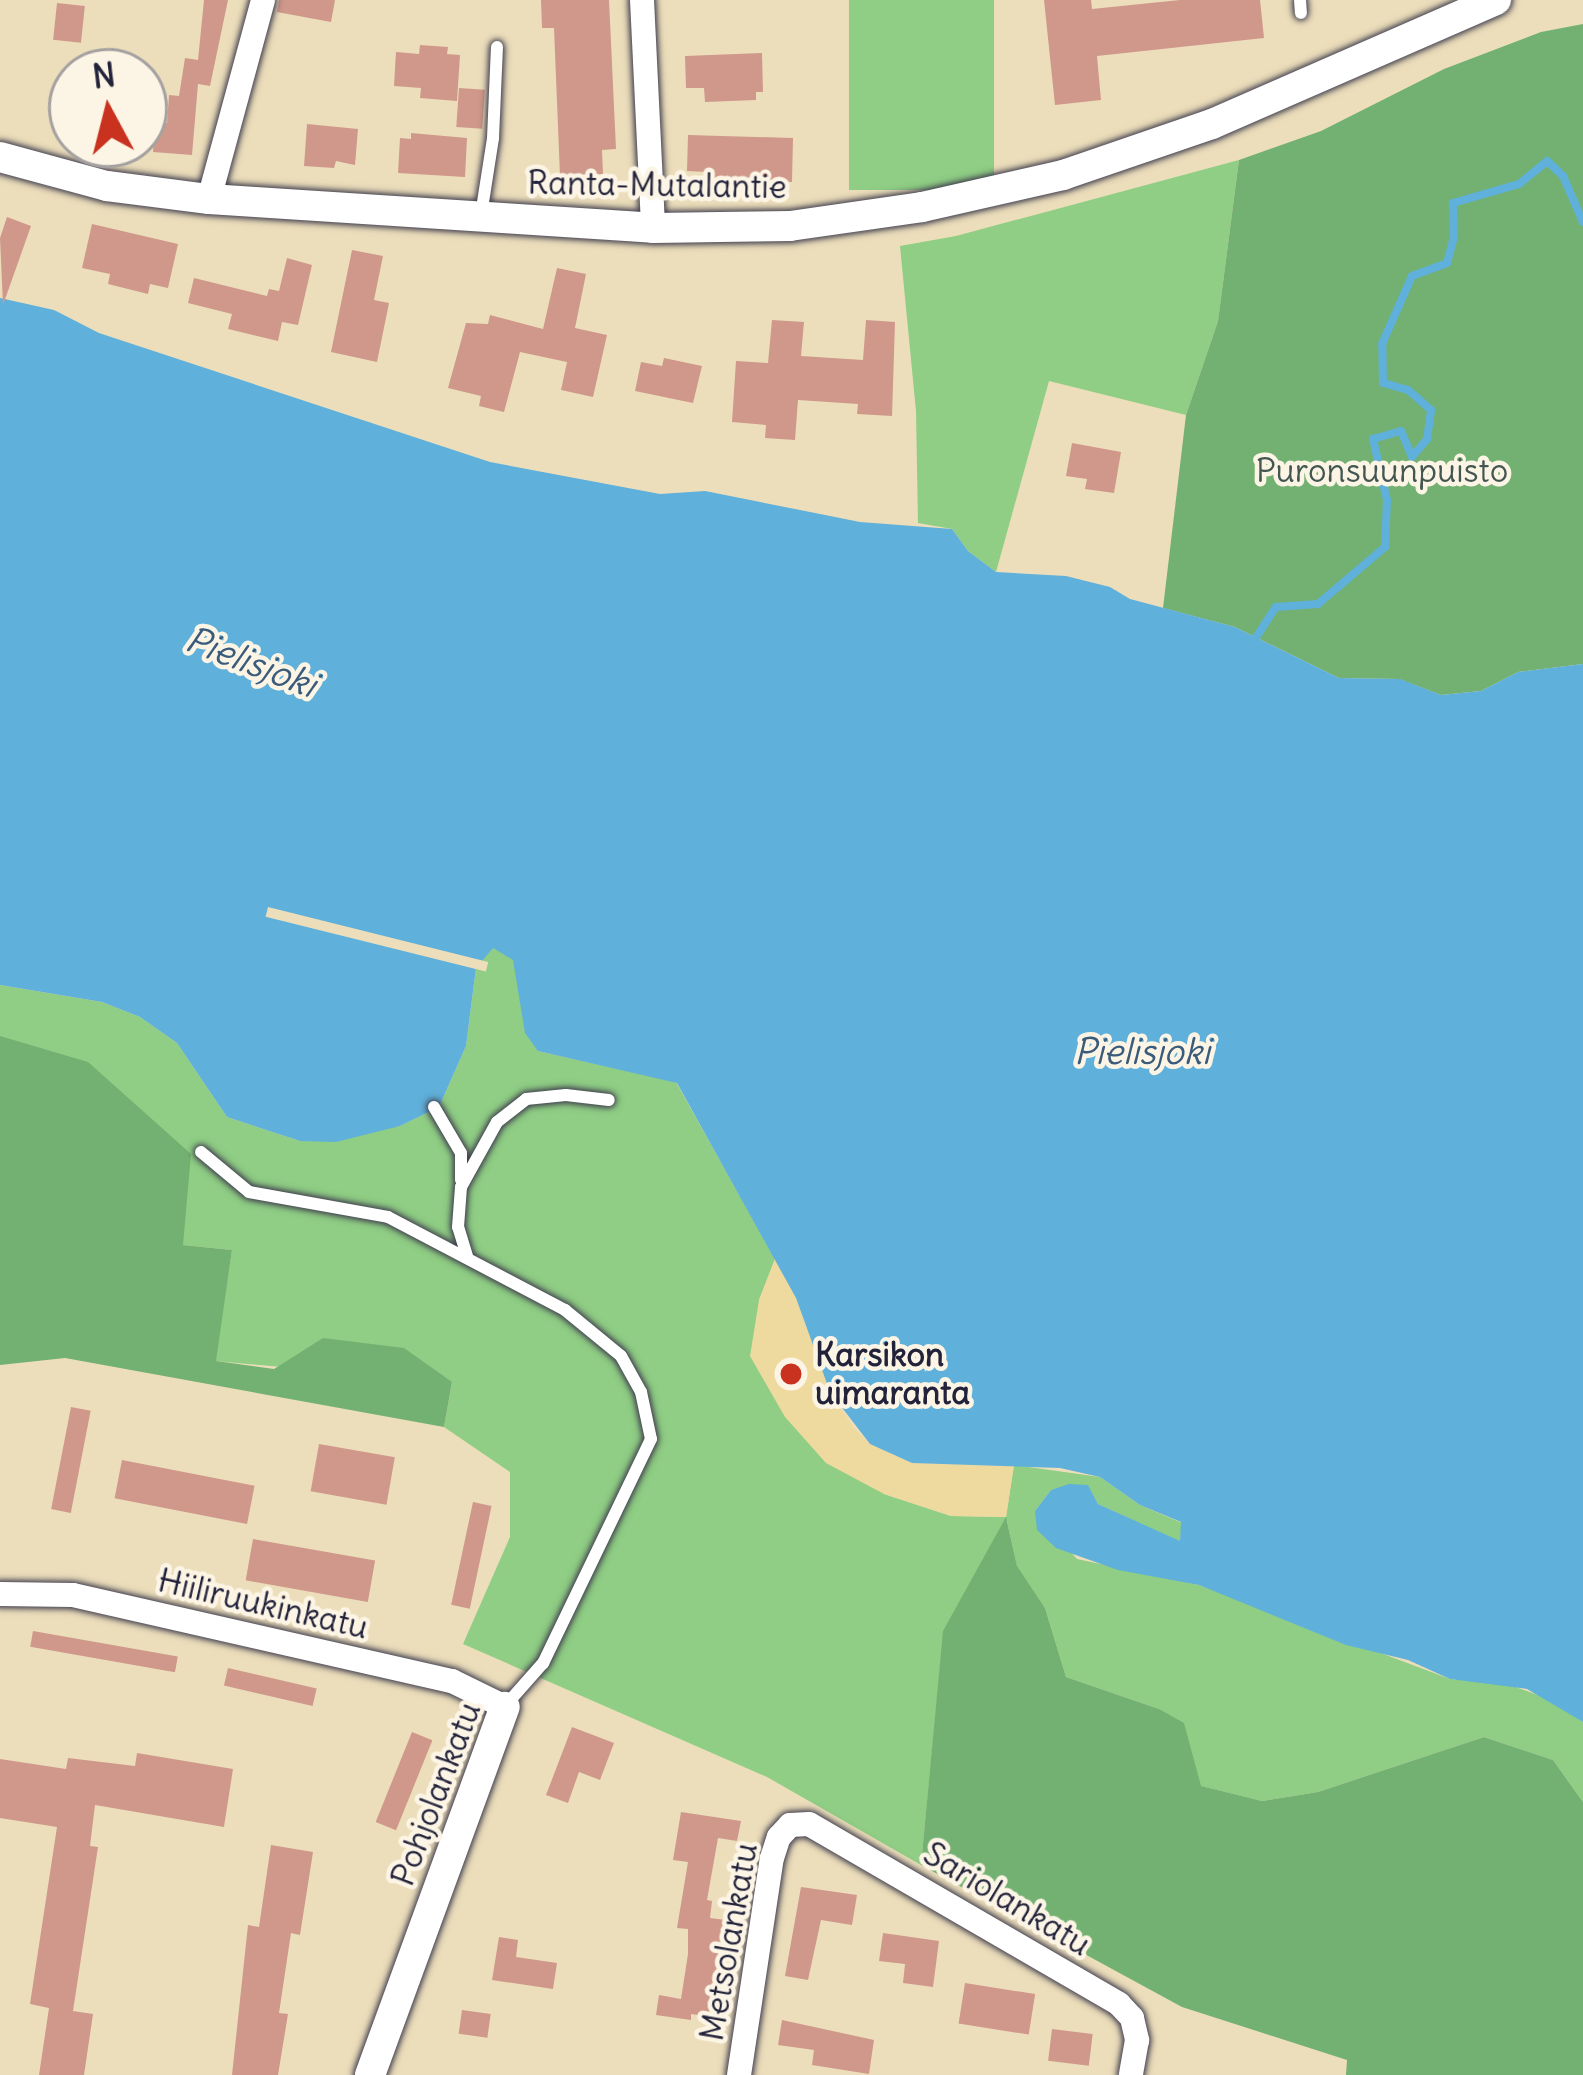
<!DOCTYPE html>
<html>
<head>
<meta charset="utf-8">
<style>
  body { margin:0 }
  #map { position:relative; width:1583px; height:2075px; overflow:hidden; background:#ecdebb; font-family:Delius,sans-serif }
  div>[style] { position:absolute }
  .green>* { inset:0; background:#8fce84; transform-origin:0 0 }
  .forest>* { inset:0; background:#73b172 }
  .sand>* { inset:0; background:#eeda9e }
  .water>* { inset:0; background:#5fb0da }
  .pier>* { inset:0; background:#ecdebb; transform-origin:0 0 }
  .stream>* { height:8px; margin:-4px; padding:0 4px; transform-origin:4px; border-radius:4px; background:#5fb0da }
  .building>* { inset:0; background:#cf988b; transform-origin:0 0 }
  .roads { filter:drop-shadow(0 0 3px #403e4e) drop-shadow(0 0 3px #403e4e) }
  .service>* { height:12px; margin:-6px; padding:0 6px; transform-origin:6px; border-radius:6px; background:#fff }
  .minor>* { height:24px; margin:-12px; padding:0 12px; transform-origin:12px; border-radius:12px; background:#fff }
  .tertiary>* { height:30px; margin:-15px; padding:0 15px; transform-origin:15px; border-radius:15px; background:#fff }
  .dots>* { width:33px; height:33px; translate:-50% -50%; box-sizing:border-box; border:6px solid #fcf5e5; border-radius:50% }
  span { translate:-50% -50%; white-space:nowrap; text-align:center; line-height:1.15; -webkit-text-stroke:9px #fcf5e5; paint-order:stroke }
  .street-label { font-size:33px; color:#22223b }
  .park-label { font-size:33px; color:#435651 }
  .poi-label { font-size:33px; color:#22223b; font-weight:700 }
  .left { translate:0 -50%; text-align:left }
  .water-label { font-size:36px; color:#3a5b7b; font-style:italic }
  .north { position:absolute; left:48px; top:48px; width:120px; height:120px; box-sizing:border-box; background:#fcf5e5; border:3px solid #a5a1a1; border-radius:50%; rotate:353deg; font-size:33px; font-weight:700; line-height:48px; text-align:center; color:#22223b }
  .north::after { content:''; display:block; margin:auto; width:42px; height:54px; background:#c8321e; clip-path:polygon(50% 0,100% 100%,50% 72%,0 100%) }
</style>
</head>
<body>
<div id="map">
  <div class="green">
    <i style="left:849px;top:0;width:145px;height:190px"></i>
    <i style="clip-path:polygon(1239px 160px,1218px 321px,1186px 415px,1049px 381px,996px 572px,968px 551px,952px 529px,918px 523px,916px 411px,900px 246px,956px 236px)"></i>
    <i style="clip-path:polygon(492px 947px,513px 959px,538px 1051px,676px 1082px,775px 1259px,759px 1300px,884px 1494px,951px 1516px,1006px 1517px,1014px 1465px,1100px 1477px,1140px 1505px,1182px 1523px,1180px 1542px,1098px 1504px,1088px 1486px,1051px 1490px,1035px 1511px,1077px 1559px,1199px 1585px,1450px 1679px,1507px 1684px,1549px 1699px,1583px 1722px,1583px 1802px,1553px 1760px,1484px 1737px,1318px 1792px,1262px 1801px,1200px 1786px,1159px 1709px,1066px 1677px,1045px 1608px,1017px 1567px,1007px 1521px,941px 1658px,921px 1865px,767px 1777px,463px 1644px,510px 1537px,510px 1472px,444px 1427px,452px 1382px,215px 1361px,232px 1250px,183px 1245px,0 1036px,0 985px,102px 1002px,140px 1017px,177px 1043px,227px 1117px,300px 1141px,400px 1126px,439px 1107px,466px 1046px,476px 968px)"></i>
  </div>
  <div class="forest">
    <i style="clip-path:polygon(1583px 24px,1583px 664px,1518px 672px,1481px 691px,1441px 695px,1399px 679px,1339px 678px,1235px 627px,1163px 608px,1186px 415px,1218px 321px,1239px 160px,1321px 131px,1444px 69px,1541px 32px)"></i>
    <i style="clip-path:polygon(0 1036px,88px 1062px,191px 1154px,183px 1245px,232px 1250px,216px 1361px,274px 1369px,323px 1338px,404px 1348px,452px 1382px,444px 1427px,65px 1358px,0 1365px)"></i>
    <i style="clip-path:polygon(1006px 1517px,1017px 1566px,1045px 1608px,1066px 1677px,1159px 1709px,1184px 1723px,1201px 1786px,1262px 1801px,1318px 1792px,1484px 1737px,1553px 1760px,1583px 1802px,1583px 2075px,1346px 2075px,1347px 2060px,1182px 2007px,921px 1865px,943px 1631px)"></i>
  </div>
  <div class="sand">
    <i style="clip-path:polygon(775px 1259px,796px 1298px,830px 1392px,854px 1428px,870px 1444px,912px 1463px,1014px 1465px,1006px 1517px,951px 1516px,884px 1494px,826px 1463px,785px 1417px,750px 1356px,759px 1300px)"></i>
  </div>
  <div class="water">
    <i style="clip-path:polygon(0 298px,54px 310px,99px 333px,490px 462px,660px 494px,705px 491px,860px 522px,952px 529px,968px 551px,996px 572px,1066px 576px,1110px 587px,1130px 599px,1235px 627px,1339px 678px,1400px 679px,1441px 695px,1481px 691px,1518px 672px,1583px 664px,1583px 1722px,1527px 1689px,1450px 1679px,1408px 1660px,1346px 1645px,1199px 1585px,1118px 1570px,1056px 1548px,1037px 1530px,1035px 1511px,1051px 1490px,1069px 1484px,1088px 1485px,1098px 1504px,1180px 1541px,1181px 1522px,1140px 1505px,1100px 1477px,1060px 1468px,912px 1463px,870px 1444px,830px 1392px,796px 1298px,677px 1083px,538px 1051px,525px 1033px,513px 960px,493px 948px,476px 968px,466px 1046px,439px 1107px,400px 1126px,336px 1142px,300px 1141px,227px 1117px,177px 1043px,140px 1017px,102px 1002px,0 985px)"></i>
  </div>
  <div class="pier">
    <i style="left:268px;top:907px;width:227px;height:10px;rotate:14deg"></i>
  </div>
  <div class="stream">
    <i style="left:1255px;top:639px;width:38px;rotate:-57deg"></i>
    <i style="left:1276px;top:607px;width:42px;rotate:-4.1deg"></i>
    <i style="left:1318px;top:604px;width:88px;rotate:-40.4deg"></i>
    <i style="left:1385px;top:547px;width:47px;rotate:-87.6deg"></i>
    <i style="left:1387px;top:500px;width:63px;rotate:-102.9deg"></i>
    <i style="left:1373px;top:439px;width:29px;rotate:-16deg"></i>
    <i style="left:1401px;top:431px;width:28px;rotate:67deg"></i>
    <i style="left:1412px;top:457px;width:23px;rotate:-50deg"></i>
    <i style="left:1427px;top:439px;width:29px;rotate:-82deg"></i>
    <i style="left:1431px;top:410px;width:30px;rotate:-139deg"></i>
    <i style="left:1408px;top:390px;width:26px;rotate:-164deg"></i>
    <i style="left:1383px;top:383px;width:39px;rotate:-91deg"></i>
    <i style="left:1382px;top:344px;width:74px;rotate:-66.2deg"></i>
    <i style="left:1412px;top:276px;width:37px;rotate:-20deg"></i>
    <i style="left:1447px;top:263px;width:27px;rotate:-75deg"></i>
    <i style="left:1454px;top:237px;width:34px;rotate:-92deg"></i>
    <i style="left:1453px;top:203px;width:69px;rotate:-16.1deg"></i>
    <i style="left:1519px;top:184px;width:36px;rotate:-39deg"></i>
    <i style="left:1547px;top:161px;width:22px;rotate:43deg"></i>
    <i style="left:1563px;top:176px;width:50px;rotate:66.5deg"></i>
  </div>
  <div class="building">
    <i style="clip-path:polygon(204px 0,228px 0,210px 86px,198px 84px,192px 155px,153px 152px,155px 121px,167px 123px,169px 95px,179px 96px,185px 58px,198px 60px)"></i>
    <i style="clip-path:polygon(279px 0,335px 0,331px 22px,277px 12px)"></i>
    <i style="clip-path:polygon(541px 0,609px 0,616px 149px,602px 150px,603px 174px,560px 176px,554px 28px,542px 28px)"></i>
    <i style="clip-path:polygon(1044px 0,1091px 0,1092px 9px,1180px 0,1260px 0,1264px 38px,1097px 56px,1101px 100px,1055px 105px)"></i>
    <i style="left:57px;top:3px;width:28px;height:37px;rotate:6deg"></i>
    <i style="clip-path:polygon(420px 45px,448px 47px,447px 54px,460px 55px,457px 101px,420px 98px,421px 88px,394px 86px,396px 52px,419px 54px)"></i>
    <i style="clip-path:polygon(762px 53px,763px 92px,756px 92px,756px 100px,705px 102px,704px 88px,686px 88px,685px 56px)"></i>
    <i style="left:459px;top:88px;width:26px;height:39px;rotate:4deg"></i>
    <i style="clip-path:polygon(307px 124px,358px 129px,355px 165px,336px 161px,334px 168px,304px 166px)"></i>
    <i style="clip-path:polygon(411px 133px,467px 138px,465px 177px,398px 173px,400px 138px,411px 139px)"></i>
    <i style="clip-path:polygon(688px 135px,793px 138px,792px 182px,763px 181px,763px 190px,727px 189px,727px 181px,707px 181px,707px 172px,687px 171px)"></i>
    <i style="clip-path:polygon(7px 217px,31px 226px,3px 305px,0 238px)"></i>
    <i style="clip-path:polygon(92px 224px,178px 244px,168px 288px,150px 284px,148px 294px,108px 284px,110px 274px,82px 268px)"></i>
    <i style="clip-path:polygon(352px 250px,383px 256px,374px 300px,389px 303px,377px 362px,331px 352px)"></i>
    <i style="clip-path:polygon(287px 258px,312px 265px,298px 325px,282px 322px,278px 341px,228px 329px,232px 314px,188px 303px,194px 278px,267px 296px,269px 289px,279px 291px)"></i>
    <i style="clip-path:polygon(557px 268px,586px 274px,575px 328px,607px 335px,593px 397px,561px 390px,567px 362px,520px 352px,504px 412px,479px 406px,481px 396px,448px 388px,466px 323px,488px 324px,490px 315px,543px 329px)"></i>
    <i style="clip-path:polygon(772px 320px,804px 322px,801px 356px,863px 360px,866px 320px,895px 322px,892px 416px,857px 414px,858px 404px,798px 400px,795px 440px,765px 438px,766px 425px,732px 422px,736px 361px,768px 363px)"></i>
    <i style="clip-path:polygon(664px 358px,702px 366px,693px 403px,635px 391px,641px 362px,662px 366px)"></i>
    <i style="clip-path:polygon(1072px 443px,1121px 452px,1114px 493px,1085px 489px,1087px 479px,1066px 476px)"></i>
    <i style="left:71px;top:1407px;width:20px;height:104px;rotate:11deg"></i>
    <i style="left:319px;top:1444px;width:77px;height:48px;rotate:10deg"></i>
    <i style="left:122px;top:1460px;width:135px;height:39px;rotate:11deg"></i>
    <i style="left:473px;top:1502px;width:19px;height:105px;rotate:12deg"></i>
    <i style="left:253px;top:1539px;width:124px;height:42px;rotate:10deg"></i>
    <i style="left:33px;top:1631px;width:147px;height:16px;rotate:10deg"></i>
    <i style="left:228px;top:1668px;width:91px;height:18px;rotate:13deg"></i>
    <i style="clip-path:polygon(572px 1727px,614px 1743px,600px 1780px,579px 1772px,568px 1803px,546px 1795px)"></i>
    <i style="left:412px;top:1732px;width:22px;height:97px;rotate:22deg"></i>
    <i style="clip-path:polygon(137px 1753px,233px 1769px,224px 1827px,95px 1805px,90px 1846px,98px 1847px,73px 2011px,93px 2014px,84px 2075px,39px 2075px,49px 2008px,30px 2004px,57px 1827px,0 1818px,0 1759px,66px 1769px,68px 1758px,135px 1766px)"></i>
    <i style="clip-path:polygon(681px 1812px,741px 1821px,737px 1841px,718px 1838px,707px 1900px,712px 1901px,710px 1918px,725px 1920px,712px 2017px,691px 2014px,691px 2020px,656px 2015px,659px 1995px,681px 1999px,688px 1954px,688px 1929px,677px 1928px,688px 1862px,673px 1860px)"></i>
    <i style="clip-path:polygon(271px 1845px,313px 1852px,300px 1935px,291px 1933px,279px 2013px,288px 2014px,278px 2075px,232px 2075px,248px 1925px,259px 1927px)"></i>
    <i style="clip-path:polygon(801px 1887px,857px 1895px,852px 1925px,821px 1920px,808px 1980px,785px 1976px)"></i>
    <i style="clip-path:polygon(883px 1933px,939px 1941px,933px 1987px,903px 1983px,905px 1964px,879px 1961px)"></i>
    <i style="clip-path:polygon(499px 1937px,518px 1940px,516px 1957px,557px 1963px,553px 1989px,492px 1980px)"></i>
    <i style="left:965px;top:1983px;width:71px;height:41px;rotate:9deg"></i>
    <i style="left:462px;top:2010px;width:29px;height:24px;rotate:8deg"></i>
    <i style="clip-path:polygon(782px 2020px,874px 2040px,869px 2074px,812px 2065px,814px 2050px,778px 2045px)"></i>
    <i style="left:1052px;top:2029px;width:41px;height:32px;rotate:7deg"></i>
  </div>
  <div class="roads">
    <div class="service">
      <i style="left:1300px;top:0;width:13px;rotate:86deg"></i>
      <i style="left:481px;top:215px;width:78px;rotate:-81.1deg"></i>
      <i style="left:493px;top:138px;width:91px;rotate:-87.5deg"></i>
      <i style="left:434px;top:1107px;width:53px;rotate:59.6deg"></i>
      <i style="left:461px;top:1153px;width:27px;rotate:90deg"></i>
      <i style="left:201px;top:1152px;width:62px;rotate:39.8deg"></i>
      <i style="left:249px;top:1192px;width:141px;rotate:10.2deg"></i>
      <i style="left:388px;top:1217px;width:200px;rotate:27.7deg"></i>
      <i style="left:565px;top:1310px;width:72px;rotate:39.4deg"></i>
      <i style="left:621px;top:1356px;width:41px;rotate:60.9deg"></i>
      <i style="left:641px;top:1392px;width:48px;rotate:78deg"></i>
      <i style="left:651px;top:1439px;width:249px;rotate:115.7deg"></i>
      <i style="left:543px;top:1663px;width:57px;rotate:131.5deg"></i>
      <i style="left:467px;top:1256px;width:30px;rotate:-107deg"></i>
      <i style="left:458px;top:1227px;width:40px;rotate:-85.7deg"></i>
      <i style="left:461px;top:1187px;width:74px;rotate:-61deg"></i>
      <i style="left:497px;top:1122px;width:37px;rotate:-38deg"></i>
      <i style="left:526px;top:1099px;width:40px;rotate:-5.7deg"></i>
      <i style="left:566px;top:1095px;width:43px;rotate:6.6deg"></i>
    </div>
    <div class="minor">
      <i style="left:642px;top:0;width:228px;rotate:87.2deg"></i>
      <i style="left:209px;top:199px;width:206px;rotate:-74.8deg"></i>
      <i style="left:0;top:1594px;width:73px;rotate:0.8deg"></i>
      <i style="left:73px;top:1595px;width:389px;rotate:12.8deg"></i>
      <i style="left:452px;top:1681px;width:59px;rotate:26.1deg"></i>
      <i style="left:739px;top:2075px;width:219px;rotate:-81.4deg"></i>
      <i style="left:772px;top:1858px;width:22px;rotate:-72deg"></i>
      <i style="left:779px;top:1837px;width:16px;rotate:-47deg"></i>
      <i style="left:790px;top:1825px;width:19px;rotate:-3deg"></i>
      <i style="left:809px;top:1824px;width:358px;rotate:30.1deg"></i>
      <i style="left:1119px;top:2004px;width:19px;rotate:47deg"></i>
      <i style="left:1132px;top:2018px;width:23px;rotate:77deg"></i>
      <i style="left:1137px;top:2040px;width:36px;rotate:100deg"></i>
    </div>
    <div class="tertiary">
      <i style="left:0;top:157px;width:111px;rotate:15.2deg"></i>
      <i style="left:107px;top:186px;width:103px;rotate:7.3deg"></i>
      <i style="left:209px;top:199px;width:445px;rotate:3.7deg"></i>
      <i style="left:653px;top:228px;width:137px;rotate:-0.8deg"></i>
      <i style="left:790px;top:226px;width:133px;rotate:-8.2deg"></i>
      <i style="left:922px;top:207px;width:145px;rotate:-12.8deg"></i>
      <i style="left:1063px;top:175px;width:157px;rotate:-18.9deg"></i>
      <i style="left:1212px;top:124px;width:310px;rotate:-23.6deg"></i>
      <i style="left:370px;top:2075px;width:392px;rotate:-69.9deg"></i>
    </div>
  </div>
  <div class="dots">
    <i style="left:791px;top:1374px;background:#c8321e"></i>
  </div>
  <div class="street-label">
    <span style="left:657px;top:185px;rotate:1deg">Ranta-Mutalantie</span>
    <span style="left:263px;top:1604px;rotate:13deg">Hiiliruukinkatu</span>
    <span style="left:436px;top:1794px;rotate:-69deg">Pohjolankatu</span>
    <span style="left:1007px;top:1899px;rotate:31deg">Sariolankatu</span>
    <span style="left:729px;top:1942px;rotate:-80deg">Metsolankatu</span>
  </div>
  <div class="park-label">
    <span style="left:1382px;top:471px">Puronsuunpuisto</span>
  </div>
  <div class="poi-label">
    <span class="left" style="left:815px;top:1374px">Karsikon<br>uimaranta</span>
  </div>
  <div class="water-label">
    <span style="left:251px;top:662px;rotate:21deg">Pielisjoki</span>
    <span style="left:1142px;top:1052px">Pielisjoki</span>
  </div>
  <div class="north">N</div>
</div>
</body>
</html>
